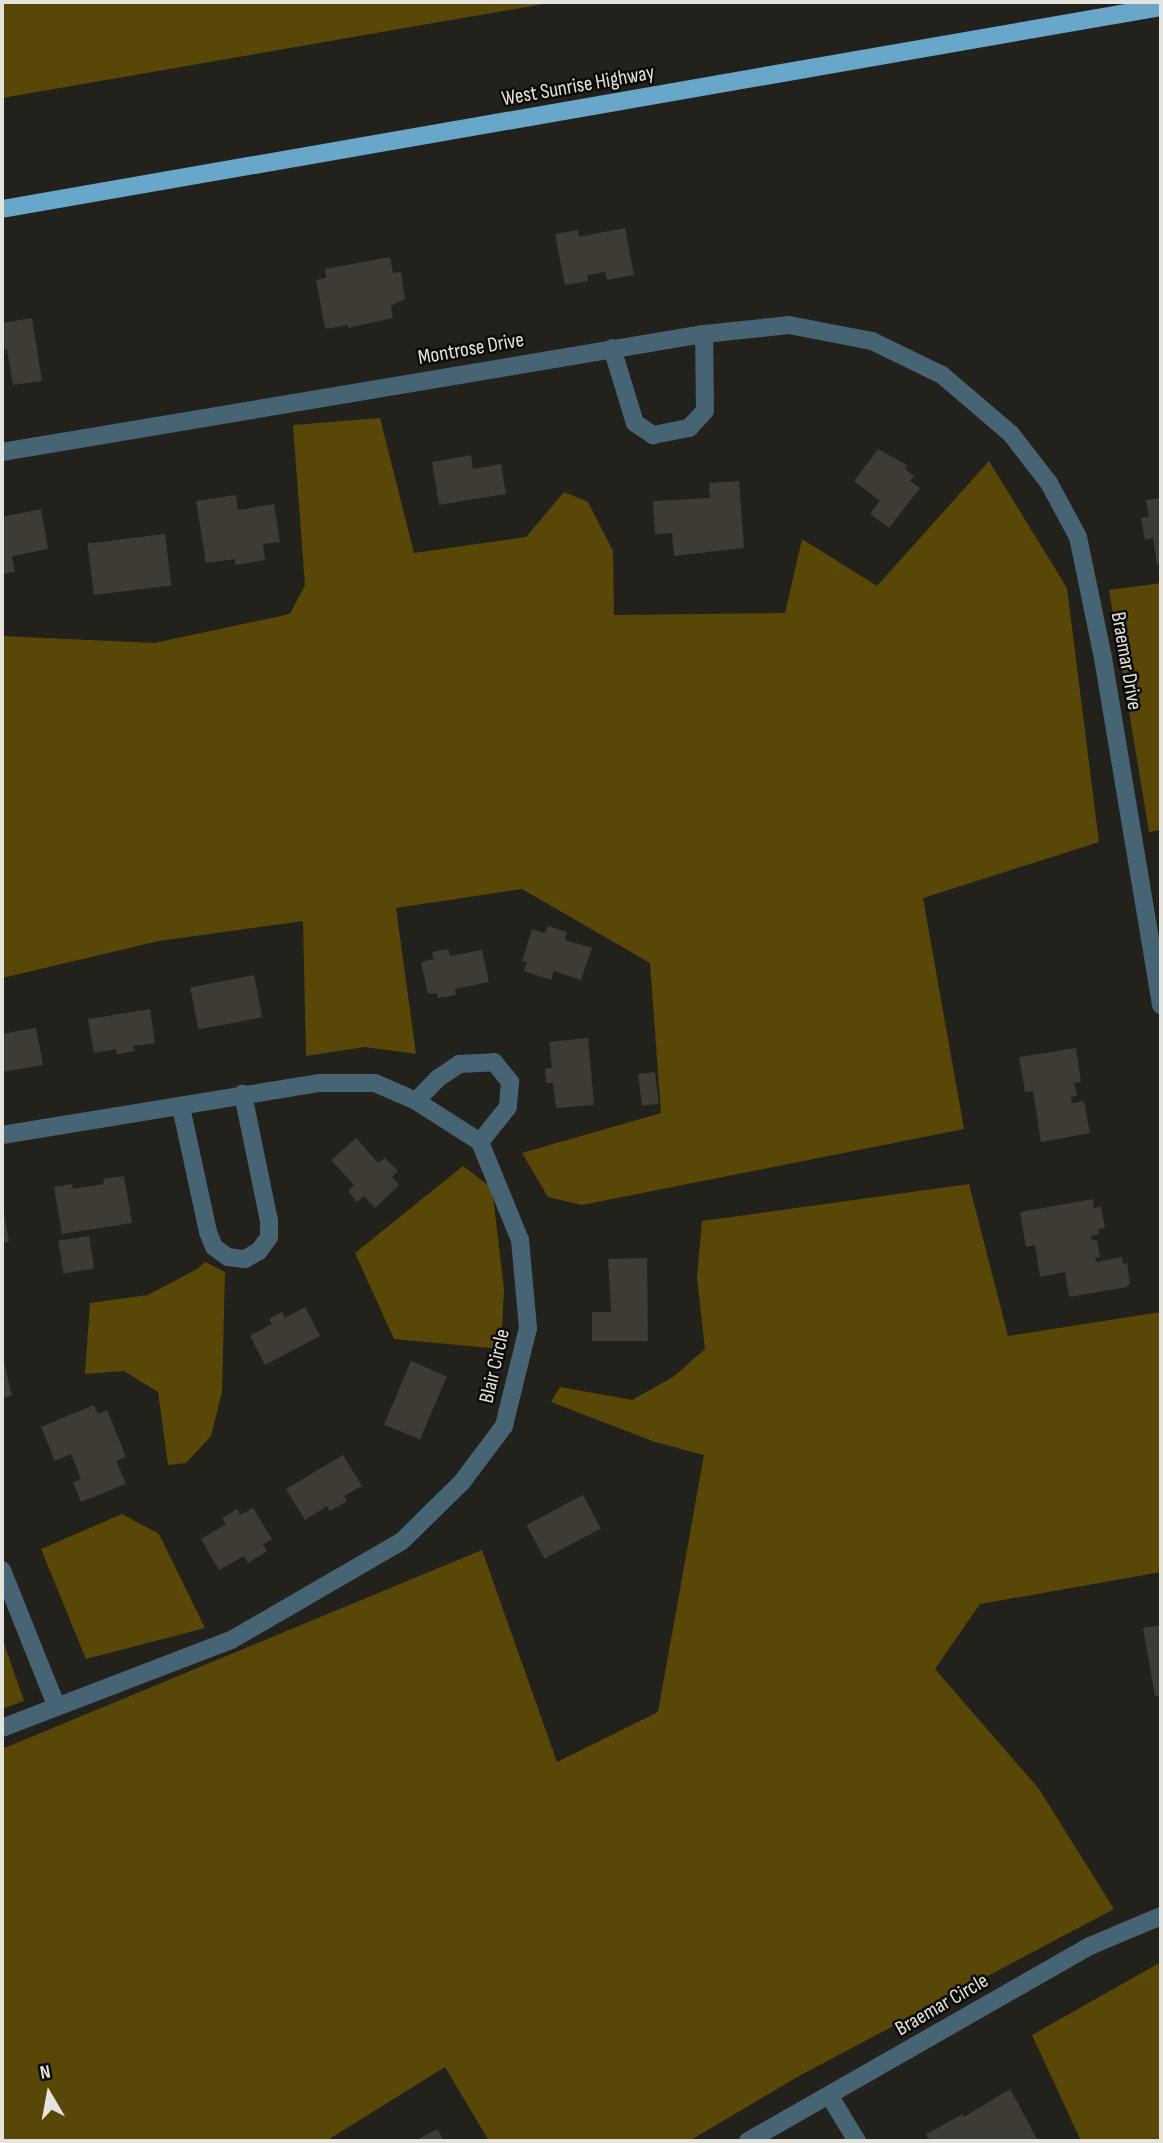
<!DOCTYPE html>
<html>
<head>
<meta charset="utf-8">
<style>
  body { margin:0 }
  #map { position:relative; width:1163px; height:2143px; overflow:hidden; background:#23211b; font-family:"Sofia Sans Condensed",sans-serif }
  div>[style] { position:absolute }
  .green>* { inset:0; background:#584707 }
  .building>* { inset:0; background:#3d3b34; transform-origin:0 0 }
  .minor>* { height:18px; margin:-9px; padding:0 9px; transform-origin:9px; border-radius:9px; background:#476474 }
  .major>* { height:18px; margin:-9px; padding:0 9px; transform-origin:9px; border-radius:9px; background:#68a7c9 }
  span { translate:-50% -50%; white-space:nowrap; text-align:center; line-height:1.15; -webkit-text-stroke:5px #0c0b08; paint-order:stroke }
  .street-label { font-size:21px; color:#e4e3de }
  .frame { position:absolute; inset:0; border:4px solid #e4e3de; pointer-events:none }
  .north { position:absolute; left:14px; top:2059px; width:70px; height:70px; -webkit-text-stroke:5px #0c0b08; paint-order:stroke; rotate:350deg; font-size:19px; font-weight:700; line-height:28px; text-align:center; color:#e4e3de }
  .north::after { content:''; display:block; margin:auto; width:24px; height:32px; background:#e4e3de; clip-path:polygon(50% 0,100% 100%,50% 72%,0 100%) }
</style>
</head>
<body>
<div id="map">
  <div class="green">
    <i style="clip-path:polygon(2px 2px,555px 2px,2px 98px)"></i>
    <i style="clip-path:polygon(380px 418px,414px 553px,526px 537px,564px 492px,588px 502px,613px 551px,614px 615px,785px 613px,802px 539px,877px 586px,989px 461px,1067px 588px,1099px 842px,923px 898px,964px 1129px,582px 1205px,548px 1197px,522px 1153px,661px 1113px,650px 963px,522px 889px,396px 908px,416px 1054px,365px 1047px,306px 1056px,303px 921px,159px 941px,2px 978px,2px 636px,154px 643px,290px 614px,305px 585px,293px 425px)"></i>
    <i style="clip-path:polygon(1161px 583px,1161px 830px,1149px 832px,1109px 590px)"></i>
    <i style="clip-path:polygon(463px 1166px,492px 1188px,504px 1289px,501px 1349px,394px 1339px,355px 1253px)"></i>
    <i style="clip-path:polygon(969px 1184px,1008px 1336px,1161px 1312px,1161px 1572px,980px 1604px,935px 1669px,1039px 1789px,1114px 1909px,799px 2076px,689px 2141px,489px 2141px,445px 2067px,326px 2141px,2px 2141px,2px 1749px,482px 1550px,557px 1762px,658px 1712px,704px 1455px,655px 1442px,551px 1402px,560px 1387px,632px 1400px,673px 1377px,705px 1349px,697px 1277px,702px 1221px)"></i>
    <i style="clip-path:polygon(205px 1262px,225px 1272px,222px 1392px,211px 1436px,186px 1463px,168px 1465px,158px 1392px,124px 1371px,85px 1374px,90px 1303px,148px 1295px,197px 1269px)"></i>
    <i style="clip-path:polygon(122px 1514px,159px 1534px,205px 1628px,86px 1659px,41px 1549px)"></i>
    <i style="clip-path:polygon(2px 1638px,24px 1701px,2px 1709px)"></i>
    <i style="clip-path:polygon(1161px 1962px,1161px 2141px,1081px 2141px,1032px 2035px)"></i>
  </div>
  <div class="building">
    <i style="clip-path:polygon(625px 228px,634px 275px,607px 280px,605px 272px,587px 275px,588px 281px,565px 285px,555px 234px,578px 230px,579px 237px)"></i>
    <i style="clip-path:polygon(390px 257px,393px 273px,401px 272px,405px 299px,391px 306px,393px 318px,348px 328px,348px 325px,325px 329px,316px 280px,326px 278px,325px 269px)"></i>
    <i style="clip-path:polygon(32px 318px,42px 381px,13px 385px,7px 349px,2px 349px,2px 323px)"></i>
    <i style="clip-path:polygon(878px 449px,907px 465px,905px 469px,914px 476px,910px 481px,920px 488px,889px 528px,870px 514px,880px 501px,854px 481px)"></i>
    <i style="clip-path:polygon(471px 455px,473px 469px,501px 464px,506px 494px,439px 505px,432px 462px)"></i>
    <i style="clip-path:polygon(739px 481px,744px 548px,674px 556px,672px 533px,655px 534px,653px 501px,710px 498px,709px 483px)"></i>
    <i style="clip-path:polygon(236px 495px,238px 510px,274px 504px,280px 542px,263px 544px,265px 560px,235px 565px,235px 559px,206px 563px,196px 501px)"></i>
    <i style="clip-path:polygon(1161px 498px,1161px 564px,1157px 565px,1153px 538px,1145px 540px,1141px 518px,1149px 517px,1146px 500px)"></i>
    <i style="clip-path:polygon(41px 509px,48px 549px,12px 556px,15px 572px,2px 574px,2px 517px)"></i>
    <i style="left:165px;top:534px;width:52px;height:78px;rotate:83deg"></i>
    <i style="clip-path:polygon(548px 926px,567px 932px,565px 940px,592px 948px,581px 980px,554px 971px,551px 980px,524px 971px,527px 962px,522px 961px,532px 929px,545px 933px)"></i>
    <i style="clip-path:polygon(448px 949px,450px 956px,482px 950px,489px 982px,455px 989px,456px 995px,438px 998px,437px 993px,428px 994px,421px 962px,434px 959px,432px 952px)"></i>
    <i style="left:254px;top:975px;width:43px;height:65px;rotate:79deg"></i>
    <i style="clip-path:polygon(150px 1009px,155px 1043px,133px 1046px,134px 1051px,117px 1054px,116px 1049px,94px 1053px,88px 1019px)"></i>
    <i style="clip-path:polygon(36px 1028px,43px 1065px,2px 1072px,2px 1034px)"></i>
    <i style="clip-path:polygon(588px 1038px,594px 1105px,556px 1108px,553px 1083px,546px 1083px,545px 1069px,552px 1068px,549px 1042px)"></i>
    <i style="clip-path:polygon(1076px 1048px,1081px 1082px,1074px 1083px,1077px 1096px,1071px 1097px,1072px 1103px,1084px 1101px,1090px 1133px,1041px 1142px,1033px 1091px,1025px 1092px,1019px 1057px)"></i>
    <i style="left:655px;top:1072px;width:32px;height:17px;rotate:83deg"></i>
    <i style="clip-path:polygon(356px 1138px,378px 1163px,385px 1158px,398px 1171px,392px 1177px,399px 1185px,375px 1208px,364px 1196px,357px 1202px,348px 1191px,354px 1185px,331px 1160px)"></i>
    <i style="clip-path:polygon(124px 1176px,132px 1223px,62px 1234px,54px 1187px,72px 1184px,73px 1189px,104px 1184px,103px 1179px)"></i>
    <i style="clip-path:polygon(1093px 1199px,1094px 1208px,1101px 1206px,1105px 1228px,1098px 1229px,1099px 1234px,1091px 1236px,1092px 1240px,1097px 1240px,1100px 1257px,1095px 1258px,1096px 1262px,1122px 1257px,1123px 1264px,1127px 1263px,1130px 1284px,1127px 1287px,1069px 1297px,1065px 1272px,1040px 1277px,1035px 1245px,1026px 1247px,1020px 1212px)"></i>
    <i style="clip-path:polygon(2px 1202px,9px 1242px,2px 1243px)"></i>
    <i style="left:89px;top:1236px;width:33px;height:31px;rotate:81deg"></i>
    <i style="clip-path:polygon(647px 1258px,648px 1341px,592px 1341px,592px 1312px,611px 1312px,608px 1259px)"></i>
    <i style="clip-path:polygon(305px 1307px,320px 1336px,265px 1365px,250px 1336px,272px 1324px,269px 1319px,282px 1312px,285px 1318px)"></i>
    <i style="clip-path:polygon(2px 1353px,12px 1396px,2px 1398px)"></i>
    <i style="left:411px;top:1361px;width:39px;height:69px;rotate:23deg"></i>
    <i style="clip-path:polygon(94px 1405px,98px 1414px,107px 1410px,126px 1457px,116px 1461px,126px 1484px,81px 1502px,73px 1482px,81px 1479px,71px 1454px,55px 1461px,41px 1427px)"></i>
    <i style="clip-path:polygon(343px 1455px,362px 1486px,344px 1496px,347px 1501px,330px 1511px,327px 1506px,305px 1520px,286px 1489px)"></i>
    <i style="left:583px;top:1495px;width:38px;height:64px;rotate:62deg"></i>
    <i style="clip-path:polygon(253px 1508px,272px 1539px,263px 1544px,267px 1551px,248px 1563px,244px 1556px,219px 1570px,201px 1539px,226px 1524px,222px 1518px,237px 1509px,240px 1515px)"></i>
    <i style="clip-path:polygon(1161px 1625px,1161px 1695px,1155px 1696px,1143px 1628px)"></i>
    <i style="clip-path:polygon(1010px 2089px,1037px 2139px,930px 2141px,926px 2134px,963px 2114px,964px 2117px)"></i>
    <i style="clip-path:polygon(437px 2129px,444px 2141px,415px 2141px)"></i>
  </div>
  <div class="minor">
    <i style="left:612px;top:348px;width:78px;rotate:73deg"></i>
    <i style="left:635px;top:423px;width:22px;rotate:34deg"></i>
    <i style="left:653px;top:435px;width:37px;rotate:-11deg"></i>
    <i style="left:689px;top:428px;width:23px;rotate:-47deg"></i>
    <i style="left:705px;top:411px;width:77px;rotate:-90.7deg"></i>
    <i style="left:2px;top:452px;width:712px;rotate:-9.54deg"></i>
    <i style="left:704px;top:334px;width:85px;rotate:-6deg"></i>
    <i style="left:789px;top:325px;width:85px;rotate:10.9deg"></i>
    <i style="left:872px;top:341px;width:78px;rotate:25.9deg"></i>
    <i style="left:942px;top:375px;width:91px;rotate:40.5deg"></i>
    <i style="left:1011px;top:434px;width:62px;rotate:52.2deg"></i>
    <i style="left:1049px;top:483px;width:61px;rotate:61.8deg"></i>
    <i style="left:1078px;top:537px;width:124px;rotate:78.3deg"></i>
    <i style="left:1103px;top:658px;width:352px;rotate:80.5deg"></i>
    <i style="left:416px;top:1101px;width:30px;rotate:-46deg"></i>
    <i style="left:437px;top:1079px;width:27px;rotate:-34deg"></i>
    <i style="left:459px;top:1064px;width:35px;rotate:-3deg"></i>
    <i style="left:494px;top:1062px;width:26px;rotate:51deg"></i>
    <i style="left:510px;top:1082px;width:25px;rotate:95deg"></i>
    <i style="left:508px;top:1107px;width:45px;rotate:128.7deg"></i>
    <i style="left:181px;top:1107px;width:128px;rotate:77.8deg"></i>
    <i style="left:208px;top:1232px;width:16px;rotate:68deg"></i>
    <i style="left:214px;top:1247px;width:17px;rotate:36deg"></i>
    <i style="left:228px;top:1257px;width:17px;rotate:7deg"></i>
    <i style="left:245px;top:1259px;width:16px;rotate:-30deg"></i>
    <i style="left:259px;top:1251px;width:17px;rotate:-54deg"></i>
    <i style="left:269px;top:1237px;width:16px;rotate:-90deg"></i>
    <i style="left:269px;top:1221px;width:130px;rotate:-101.6deg"></i>
    <i style="left:2px;top:1135px;width:322px;rotate:-9.3deg"></i>
    <i style="left:320px;top:1083px;width:55px"></i>
    <i style="left:375px;top:1083px;width:45px;rotate:23.7deg"></i>
    <i style="left:416px;top:1101px;width:76px;rotate:32.6deg"></i>
    <i style="left:480px;top:1142px;width:106px;rotate:67.8deg"></i>
    <i style="left:520px;top:1240px;width:88px;rotate:84.8deg"></i>
    <i style="left:528px;top:1328px;width:101px;rotate:103.8deg"></i>
    <i style="left:504px;top:1426px;width:70px;rotate:126.9deg"></i>
    <i style="left:462px;top:1482px;width:84px;rotate:135.5deg"></i>
    <i style="left:402px;top:1541px;width:198px;rotate:149.9deg"></i>
    <i style="left:231px;top:1640px;width:245px;rotate:159deg"></i>
    <i style="left:2px;top:1570px;width:145px;rotate:68.2deg"></i>
    <i style="left:829px;top:2095px;width:54px;rotate:58.7deg"></i>
    <i style="left:748px;top:2141px;width:394px;rotate:-29.7deg"></i>
    <i style="left:1090px;top:1946px;width:77px;rotate:-22.9deg"></i>
  </div>
  <div class="major">
    <i style="left:2px;top:209px;width:1176px;rotate:-9.89deg"></i>
  </div>
  <div class="street-label">
    <span style="left:578px;top:86px;rotate:-10deg">West Sunrise Highway</span>
    <span style="left:471px;top:349px;rotate:-10deg">Montrose Drive</span>
    <span style="left:1126px;top:661px;rotate:80deg">Braemar Drive</span>
    <span style="left:495px;top:1366px;rotate:-77deg">Blair Circle</span>
    <span style="left:942px;top:2005px;rotate:-30deg">Braemar Circle</span>
  </div>
  <div class="frame"></div>
  <div class="north">N</div>
</div>
</body>
</html>
